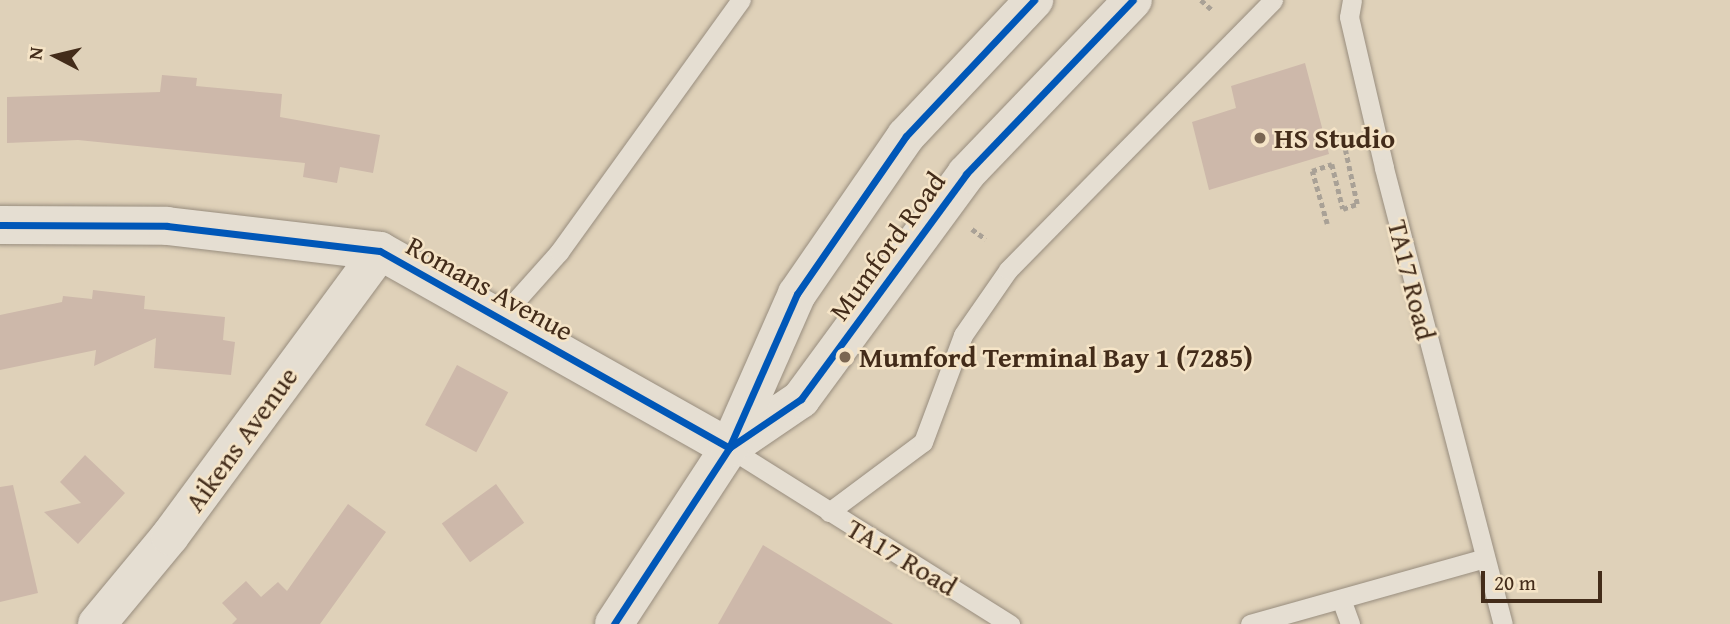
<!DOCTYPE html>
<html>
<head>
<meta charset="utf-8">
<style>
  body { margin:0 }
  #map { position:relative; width:1730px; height:624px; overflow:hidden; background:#dfd1b9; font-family:"Gentium Book Plus",serif }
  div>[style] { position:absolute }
  .building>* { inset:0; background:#cdb8aa; transform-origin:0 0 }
  .path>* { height:4.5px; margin-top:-2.25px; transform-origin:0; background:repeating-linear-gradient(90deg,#a9a196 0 5px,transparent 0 8.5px) }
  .roads { filter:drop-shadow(0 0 2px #988d7e) drop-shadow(0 0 2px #988d7e) }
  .lane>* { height:19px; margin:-9.5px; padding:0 9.5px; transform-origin:9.5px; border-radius:9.5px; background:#e5ded2 }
  .street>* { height:38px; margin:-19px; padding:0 19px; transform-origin:19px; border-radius:19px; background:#e5ded2 }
  .secondary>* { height:38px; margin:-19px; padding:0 19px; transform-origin:19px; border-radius:19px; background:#e5ded2 }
  .cycleway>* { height:7px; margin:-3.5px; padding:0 3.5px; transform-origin:3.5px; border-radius:3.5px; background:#0057b8 }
  .dots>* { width:19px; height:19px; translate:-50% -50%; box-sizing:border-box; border:4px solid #f5e4c7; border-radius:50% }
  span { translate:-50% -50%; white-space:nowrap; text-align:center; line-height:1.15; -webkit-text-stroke:5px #f5e4c7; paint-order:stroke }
  .poi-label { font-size:28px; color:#432c1a; font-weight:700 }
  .left { translate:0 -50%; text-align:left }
  .street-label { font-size:28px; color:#432c1a }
  .north { position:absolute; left:21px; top:21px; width:70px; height:70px; -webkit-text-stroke:5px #f5e4c7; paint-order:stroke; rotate:277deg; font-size:19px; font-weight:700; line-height:28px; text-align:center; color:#432c1a }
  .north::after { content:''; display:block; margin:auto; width:24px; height:32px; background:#432c1a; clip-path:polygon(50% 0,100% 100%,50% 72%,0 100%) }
  .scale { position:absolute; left:1481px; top:571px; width:121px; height:32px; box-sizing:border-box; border:4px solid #432c1a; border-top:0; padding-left:9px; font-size:21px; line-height:24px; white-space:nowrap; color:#432c1a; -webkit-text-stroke:5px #f5e4c7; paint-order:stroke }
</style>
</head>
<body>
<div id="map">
  <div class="building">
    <i style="clip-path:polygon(1305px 63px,1329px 154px,1209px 190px,1192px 122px,1236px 108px,1231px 86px)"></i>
    <i style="clip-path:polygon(162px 75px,197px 78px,196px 86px,282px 94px,280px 117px,380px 135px,373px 173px,340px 167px,337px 183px,303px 177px,305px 163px,78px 140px,7px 143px,7px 97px,160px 92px)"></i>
    <i style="clip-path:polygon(93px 290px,145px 296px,144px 309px,225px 317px,223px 340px,235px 342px,231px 375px,154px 368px,156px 338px,94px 366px,96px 350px,0 370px,0 315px,62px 302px,63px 296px,92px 299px)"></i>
    <i style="left:457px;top:365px;width:58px;height:68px;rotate:28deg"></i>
    <i style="clip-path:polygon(85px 455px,125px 493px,78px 544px,44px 512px,81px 503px,60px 482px)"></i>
    <i style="left:496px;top:484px;width:48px;height:67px;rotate:54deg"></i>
    <i style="clip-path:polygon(13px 485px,38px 593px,0 602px,0 487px)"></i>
    <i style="clip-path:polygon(348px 504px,386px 532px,320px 624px,232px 624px,237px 619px,222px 603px,246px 581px,261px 597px,278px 582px,287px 591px)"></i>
    <i style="clip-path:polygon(763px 545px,893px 624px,718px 624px)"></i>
  </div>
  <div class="path">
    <i style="left:1201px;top:0;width:15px;rotate:42deg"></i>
    <i style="left:1327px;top:224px;width:55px;rotate:-105.8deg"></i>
    <i style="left:1312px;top:171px;width:21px;rotate:-19deg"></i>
    <i style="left:1332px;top:164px;width:46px;rotate:76.3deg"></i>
    <i style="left:1343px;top:209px;width:15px;rotate:-20deg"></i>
    <i style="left:1357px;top:204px;width:56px;rotate:-102.3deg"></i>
    <i style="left:972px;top:229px;width:17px;rotate:36deg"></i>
  </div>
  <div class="roads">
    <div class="lane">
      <i style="left:1352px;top:0;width:17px;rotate:100deg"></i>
      <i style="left:1349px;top:17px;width:155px;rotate:76.9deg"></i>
      <i style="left:1384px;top:168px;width:471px;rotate:75.4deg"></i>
      <i style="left:502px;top:316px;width:86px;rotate:-48.3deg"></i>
      <i style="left:559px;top:252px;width:311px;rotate:-54.2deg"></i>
      <i style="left:729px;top:448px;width:332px;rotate:32.1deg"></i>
      <i style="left:829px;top:512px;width:117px;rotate:-36.7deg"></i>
      <i style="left:923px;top:442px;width:114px;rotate:-69.5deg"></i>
      <i style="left:963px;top:335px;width:79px;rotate:-55.3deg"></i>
      <i style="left:1008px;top:270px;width:378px;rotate:-45.5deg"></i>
      <i style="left:1341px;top:599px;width:27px;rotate:70deg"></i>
      <i style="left:1250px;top:624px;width:241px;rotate:-15.7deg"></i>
    </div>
    <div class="street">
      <i style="left:0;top:225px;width:167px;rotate:0.3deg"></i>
      <i style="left:167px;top:226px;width:214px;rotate:6.7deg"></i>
      <i style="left:380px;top:251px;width:401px;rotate:29.4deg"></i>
      <i style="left:97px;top:624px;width:114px;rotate:-50.3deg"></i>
      <i style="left:170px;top:536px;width:354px;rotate:-53.6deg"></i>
    </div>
    <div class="secondary">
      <i style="left:729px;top:448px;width:87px;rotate:-34.2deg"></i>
      <i style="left:801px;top:399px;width:279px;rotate:-53.7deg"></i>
      <i style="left:966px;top:174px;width:241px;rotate:-46.2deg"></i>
      <i style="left:614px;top:624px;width:210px;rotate:-56.8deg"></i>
      <i style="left:729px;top:448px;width:168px;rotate:-66.2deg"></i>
      <i style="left:797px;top:294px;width:192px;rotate:-55.4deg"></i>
      <i style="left:906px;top:136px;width:187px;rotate:-46.7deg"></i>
    </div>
  </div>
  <div class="cycleway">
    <i style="left:0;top:225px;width:167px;rotate:0.3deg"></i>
    <i style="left:167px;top:226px;width:214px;rotate:6.7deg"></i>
    <i style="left:380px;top:251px;width:401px;rotate:29.4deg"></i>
    <i style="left:729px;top:448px;width:87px;rotate:-34.2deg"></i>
    <i style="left:801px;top:399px;width:279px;rotate:-53.7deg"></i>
    <i style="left:966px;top:174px;width:241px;rotate:-46.2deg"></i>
    <i style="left:614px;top:624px;width:210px;rotate:-56.8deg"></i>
    <i style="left:729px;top:448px;width:168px;rotate:-66.2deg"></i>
    <i style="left:797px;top:294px;width:192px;rotate:-55.4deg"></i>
    <i style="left:906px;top:136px;width:187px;rotate:-46.7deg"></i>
  </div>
  <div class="dots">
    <i style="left:1260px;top:138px;background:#7a6652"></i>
    <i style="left:845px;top:357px;background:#7a6652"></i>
  </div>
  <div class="poi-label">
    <span class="left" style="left:1274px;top:138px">HS Studio</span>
    <span class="left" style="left:859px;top:357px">Mumford Terminal Bay 1 (7285)</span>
  </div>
  <div class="street-label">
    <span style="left:887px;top:246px;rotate:-54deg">Mumford Road</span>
    <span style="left:1412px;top:280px;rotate:76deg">TA17 Road</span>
    <span style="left:490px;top:288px;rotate:29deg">Romans Avenue</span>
    <span style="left:241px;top:439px;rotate:-54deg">Aikens Avenue</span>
    <span style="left:902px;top:557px;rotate:31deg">TA17 Road</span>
  </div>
  <div class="north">N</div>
  <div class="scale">20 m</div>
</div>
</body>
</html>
